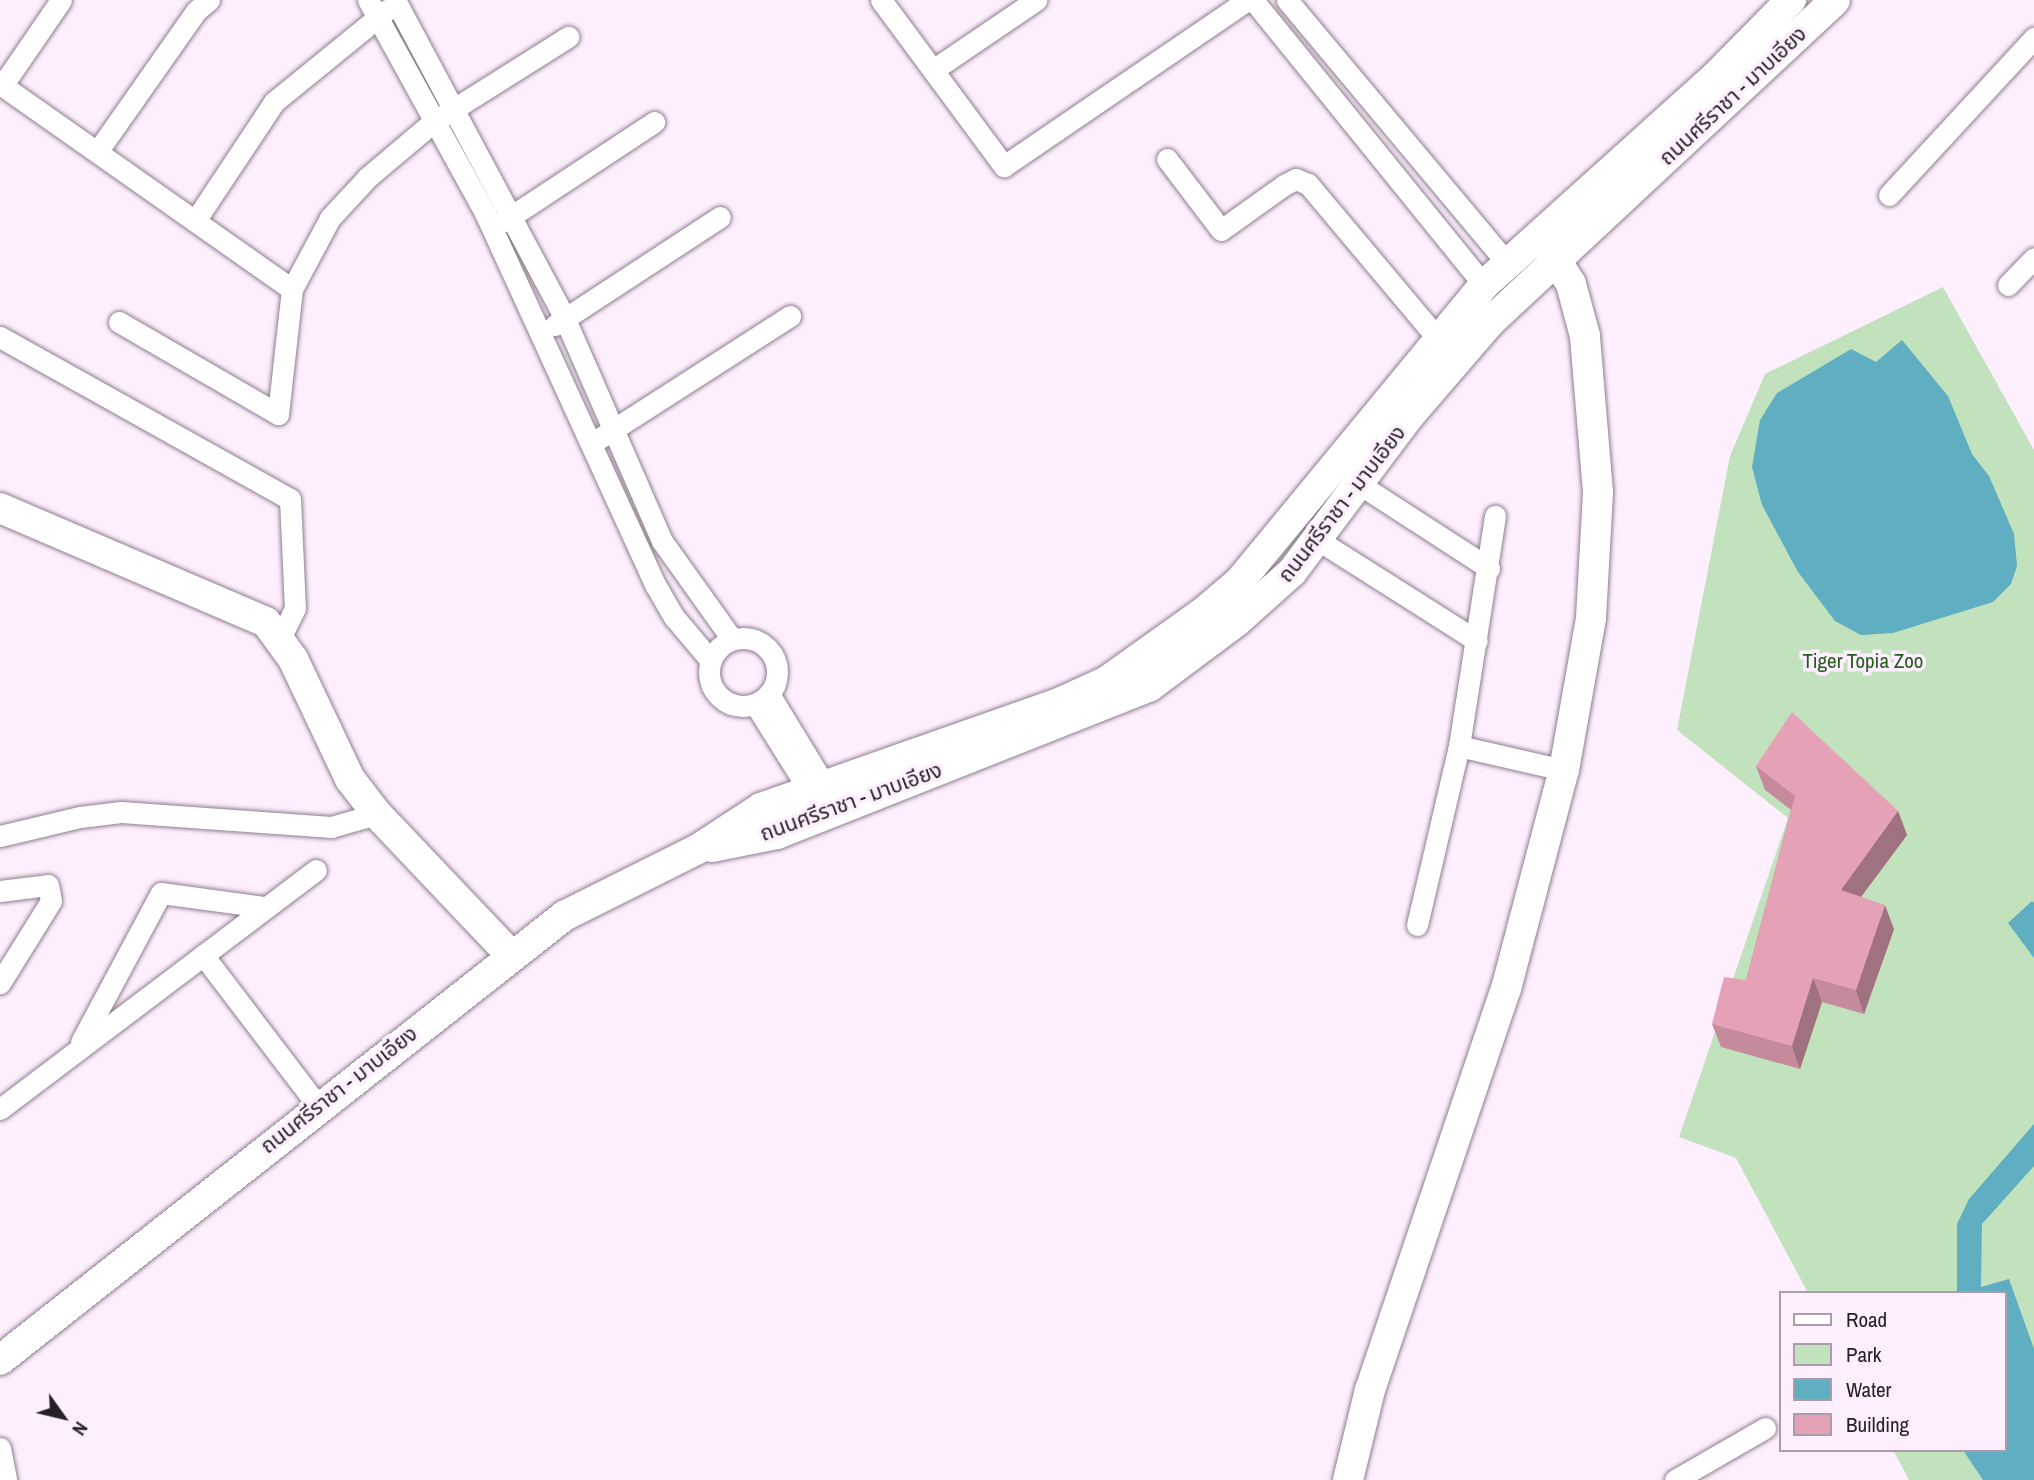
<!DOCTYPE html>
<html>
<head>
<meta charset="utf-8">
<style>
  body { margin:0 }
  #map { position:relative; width:2034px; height:1480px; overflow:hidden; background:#feeffe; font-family:"Archivo Narrow","Noto Sans Thai",sans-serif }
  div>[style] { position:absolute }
  .green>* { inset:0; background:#c2e1bd }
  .water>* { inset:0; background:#5faec2 }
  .roads { filter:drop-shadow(0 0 2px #8c7f8c) drop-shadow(0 0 2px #8c7f8c) }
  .street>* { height:21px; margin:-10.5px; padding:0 10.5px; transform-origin:10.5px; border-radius:10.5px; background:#fff }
  .street>.ring { margin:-10.5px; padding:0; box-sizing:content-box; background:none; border:21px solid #fff; border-radius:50% }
  .secondary>* { height:30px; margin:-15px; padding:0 15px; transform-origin:15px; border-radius:15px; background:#fff }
  .wall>* { inset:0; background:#c58b9d }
  .shaded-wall>* { inset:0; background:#a0717f }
  .building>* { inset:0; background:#e5a2b6 }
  span { translate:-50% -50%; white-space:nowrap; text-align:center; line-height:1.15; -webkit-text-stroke:7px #feeffe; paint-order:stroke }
  .street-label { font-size:21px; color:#262126 }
  .park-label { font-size:21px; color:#255d1d }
  .legend { position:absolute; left:1779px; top:1291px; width:228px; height:161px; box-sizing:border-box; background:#feeffe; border:2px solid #a89da8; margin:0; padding:9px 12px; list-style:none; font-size:21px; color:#262126 }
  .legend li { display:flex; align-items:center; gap:14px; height:35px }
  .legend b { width:35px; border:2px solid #a89da8 }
  .north { position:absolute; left:28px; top:1382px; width:70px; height:70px; -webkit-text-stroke:5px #feeffe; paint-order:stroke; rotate:124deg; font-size:19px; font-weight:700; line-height:28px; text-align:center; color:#262126 }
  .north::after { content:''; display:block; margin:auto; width:24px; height:32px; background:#262126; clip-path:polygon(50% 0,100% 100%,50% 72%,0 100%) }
</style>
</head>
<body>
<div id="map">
  <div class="green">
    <i style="clip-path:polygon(1943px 287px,2034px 450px,2034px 1480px,1909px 1480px,1893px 1450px,2004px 1450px,2004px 1293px,1808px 1293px,1736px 1158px,1679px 1137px,1788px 818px,1677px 730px,1730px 456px,1765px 374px)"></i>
  </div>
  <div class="water">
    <i style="clip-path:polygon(1902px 340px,1948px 396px,1972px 454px,1989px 476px,2014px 534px,2017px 566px,2011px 584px,1993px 602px,1893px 633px,1861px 635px,1835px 621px,1798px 572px,1762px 505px,1752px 467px,1760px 420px,1777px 393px,1851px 349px,1876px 362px)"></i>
    <i style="clip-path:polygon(2032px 901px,2034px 903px,2034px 958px,2008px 923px)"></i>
    <i style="clip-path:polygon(2034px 1124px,2034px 1166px,1982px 1224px,1981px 1287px,2009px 1279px,2034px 1349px,2034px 1480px,1983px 1480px,1963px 1450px,2004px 1450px,2004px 1293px,1957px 1293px,1957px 1224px,1969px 1199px)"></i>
  </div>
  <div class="roads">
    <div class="street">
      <i style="left:368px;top:0;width:243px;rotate:61.2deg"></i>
      <i style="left:485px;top:213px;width:410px;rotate:65.4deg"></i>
      <i style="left:656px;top:586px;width:36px;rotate:60deg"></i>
      <i style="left:674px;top:617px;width:57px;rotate:49.9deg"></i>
      <i style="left:395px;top:0;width:361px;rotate:61.9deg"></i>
      <i style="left:565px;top:319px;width:242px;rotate:66.4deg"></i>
      <i style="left:662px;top:541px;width:120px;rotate:54.5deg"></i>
      <i style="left:881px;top:0;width:207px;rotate:53.5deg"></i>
      <i style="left:1004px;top:166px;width:294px;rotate:-34.3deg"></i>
      <i style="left:1253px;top:0;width:367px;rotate:51deg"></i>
      <i style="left:1287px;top:0;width:341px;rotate:50.1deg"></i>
      <i style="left:933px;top:70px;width:125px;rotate:-34.2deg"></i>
      <i style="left:0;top:84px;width:357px;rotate:35.1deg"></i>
      <i style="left:2px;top:86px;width:104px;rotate:-55.5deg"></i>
      <i style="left:97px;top:152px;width:172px;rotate:-54.9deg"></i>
      <i style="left:196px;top:11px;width:17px;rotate:-40deg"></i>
      <i style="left:1167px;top:159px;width:89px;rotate:52.7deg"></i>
      <i style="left:1221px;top:230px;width:77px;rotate:-35.5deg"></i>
      <i style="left:1284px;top:185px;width:13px;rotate:-27deg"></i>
      <i style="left:1296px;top:179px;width:13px;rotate:23deg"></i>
      <i style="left:1308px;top:184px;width:201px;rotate:50deg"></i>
      <i style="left:1889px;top:195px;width:214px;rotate:-47.3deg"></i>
      <i style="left:195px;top:221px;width:143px;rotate:-56.4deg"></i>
      <i style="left:274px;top:102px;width:146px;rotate:-39.2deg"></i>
      <i style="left:504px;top:221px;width:180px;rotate:-33.4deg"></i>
      <i style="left:2008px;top:285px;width:37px;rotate:-46deg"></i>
      <i style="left:119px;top:322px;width:184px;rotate:30.1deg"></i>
      <i style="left:278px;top:414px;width:126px;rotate:-83.6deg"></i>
      <i style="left:292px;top:289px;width:81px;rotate:-61.8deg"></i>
      <i style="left:330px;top:218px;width:56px;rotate:-47.2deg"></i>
      <i style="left:368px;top:177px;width:85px;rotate:-40.2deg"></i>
      <i style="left:433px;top:122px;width:160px;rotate:-32.2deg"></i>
      <i style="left:555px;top:325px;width:197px;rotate:-33.2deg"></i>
      <i style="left:0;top:337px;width:332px;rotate:29.2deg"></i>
      <i style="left:290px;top:499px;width:109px;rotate:87.4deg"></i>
      <i style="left:295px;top:608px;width:32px;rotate:116deg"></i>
      <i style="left:600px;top:438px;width:226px;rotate:-32.7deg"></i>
      <i style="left:1359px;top:484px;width:155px;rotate:32.9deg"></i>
      <i style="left:1318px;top:540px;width:188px;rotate:32.4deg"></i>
      <i class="ring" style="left:709px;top:638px;width:47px;height:47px"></i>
      <i style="left:769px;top:694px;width:105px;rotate:58.6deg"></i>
      <i style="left:755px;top:704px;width:102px;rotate:57.9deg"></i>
      <i style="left:1459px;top:746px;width:108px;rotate:12.9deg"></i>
      <i style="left:0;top:836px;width:82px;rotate:-13.4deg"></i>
      <i style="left:80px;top:817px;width:41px;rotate:-7deg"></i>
      <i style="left:121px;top:812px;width:211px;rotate:4.1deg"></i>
      <i style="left:331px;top:827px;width:48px;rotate:-15.8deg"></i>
      <i style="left:0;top:891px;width:48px;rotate:-7.1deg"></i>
      <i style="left:48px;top:885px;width:16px;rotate:79deg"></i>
      <i style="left:51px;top:901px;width:97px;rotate:121.9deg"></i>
      <i style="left:1417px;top:925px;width:184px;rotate:-76.8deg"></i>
      <i style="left:1459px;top:746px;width:233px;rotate:-81.1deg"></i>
      <i style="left:203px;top:955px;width:190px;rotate:52.7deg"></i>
      <i style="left:81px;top:1042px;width:169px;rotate:-61.8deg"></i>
      <i style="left:161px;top:893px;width:105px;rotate:7.7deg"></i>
      <i style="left:0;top:1109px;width:396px;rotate:-37.1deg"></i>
      <i style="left:0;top:1448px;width:33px;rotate:79deg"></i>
      <i style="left:1675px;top:1480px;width:104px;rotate:-30deg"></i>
    </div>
    <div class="secondary">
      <i style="left:0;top:508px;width:289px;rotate:23.2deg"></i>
      <i style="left:266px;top:622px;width:46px;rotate:53.9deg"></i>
      <i style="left:293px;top:659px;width:133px;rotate:64.6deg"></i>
      <i style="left:350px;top:779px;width:44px;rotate:52.4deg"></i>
      <i style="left:377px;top:814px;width:195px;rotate:46.5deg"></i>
      <i style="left:712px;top:847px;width:66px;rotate:-11.3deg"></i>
      <i style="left:777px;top:834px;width:400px;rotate:-21.6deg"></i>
      <i style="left:1149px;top:687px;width:109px;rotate:-36.8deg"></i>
      <i style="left:1236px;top:622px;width:75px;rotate:-41.8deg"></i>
      <i style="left:1292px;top:572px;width:196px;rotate:-53.1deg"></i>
      <i style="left:1410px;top:415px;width:121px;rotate:-49.3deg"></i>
      <i style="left:1489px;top:323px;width:473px;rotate:-43deg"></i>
      <i style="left:0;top:1360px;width:718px;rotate:-38.21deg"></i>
      <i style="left:564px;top:916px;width:150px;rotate:-26.6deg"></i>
      <i style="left:698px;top:849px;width:75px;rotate:-33.1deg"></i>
      <i style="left:761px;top:808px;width:314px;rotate:-19.4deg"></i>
      <i style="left:1057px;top:704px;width:55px;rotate:-24.7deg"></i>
      <i style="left:1107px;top:681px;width:120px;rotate:-35.5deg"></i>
      <i style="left:1205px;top:611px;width:46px;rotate:-40.6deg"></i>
      <i style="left:1240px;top:581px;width:384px;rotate:-50.5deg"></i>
      <i style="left:1484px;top:285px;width:309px;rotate:-42deg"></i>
      <i style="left:1714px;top:78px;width:110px;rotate:-45.4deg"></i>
      <i style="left:1348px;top:1480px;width:93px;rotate:-76.3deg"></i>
      <i style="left:1370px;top:1390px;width:423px;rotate:-71.3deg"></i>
      <i style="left:1506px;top:989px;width:227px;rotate:-75.2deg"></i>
      <i style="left:1564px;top:770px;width:154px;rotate:-79.9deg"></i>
      <i style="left:1591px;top:618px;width:126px;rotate:-86.8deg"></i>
      <i style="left:1598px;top:492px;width:157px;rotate:-94.8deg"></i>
      <i style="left:1585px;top:336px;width:54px;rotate:-105.1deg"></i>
      <i style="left:1571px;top:284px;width:47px;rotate:-122deg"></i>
    </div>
  </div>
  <div class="wall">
    <i style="clip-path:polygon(1756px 766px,1898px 811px,1907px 835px,1861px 897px,1894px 929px,1864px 1014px,1822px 1002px,1800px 1069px,1721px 1047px,1712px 1024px,1746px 980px,1791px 810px,1765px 790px)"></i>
  </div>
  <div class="shaded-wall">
    <i style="clip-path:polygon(1898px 811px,1907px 835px,1849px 913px,1841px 890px)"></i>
    <i style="clip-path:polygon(1885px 905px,1894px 929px,1864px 1014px,1856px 990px)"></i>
    <i style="clip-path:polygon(1813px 978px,1822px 1002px,1800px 1069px,1792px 1046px)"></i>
  </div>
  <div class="building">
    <i style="clip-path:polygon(1792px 712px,1898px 811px,1841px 890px,1885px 905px,1856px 990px,1813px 978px,1792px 1046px,1712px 1024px,1724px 977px,1746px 980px,1795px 796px,1756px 766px)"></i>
  </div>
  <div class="street-label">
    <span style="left:1733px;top:96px;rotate:-43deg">ถนนศรีราชา - มาบเอียง</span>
    <span style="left:1342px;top:504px;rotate:-52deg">ถนนศรีราชา - มาบเอียง</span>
    <span style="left:851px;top:802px;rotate:-20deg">ถนนศรีราชา - มาบเอียง</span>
    <span style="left:339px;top:1090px;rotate:-38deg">ถนนศรีราชา - มาบเอียง</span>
  </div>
  <div class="park-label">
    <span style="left:1863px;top:661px">Tiger Topia Zoo</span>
  </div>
  <ul class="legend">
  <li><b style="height:9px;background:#fff"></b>Road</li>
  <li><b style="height:19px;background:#c2e1bd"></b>Park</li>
  <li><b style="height:19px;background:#5faec2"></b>Water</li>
  <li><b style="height:19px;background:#e5a2b6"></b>Building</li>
  </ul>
  <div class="north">N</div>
</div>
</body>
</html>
